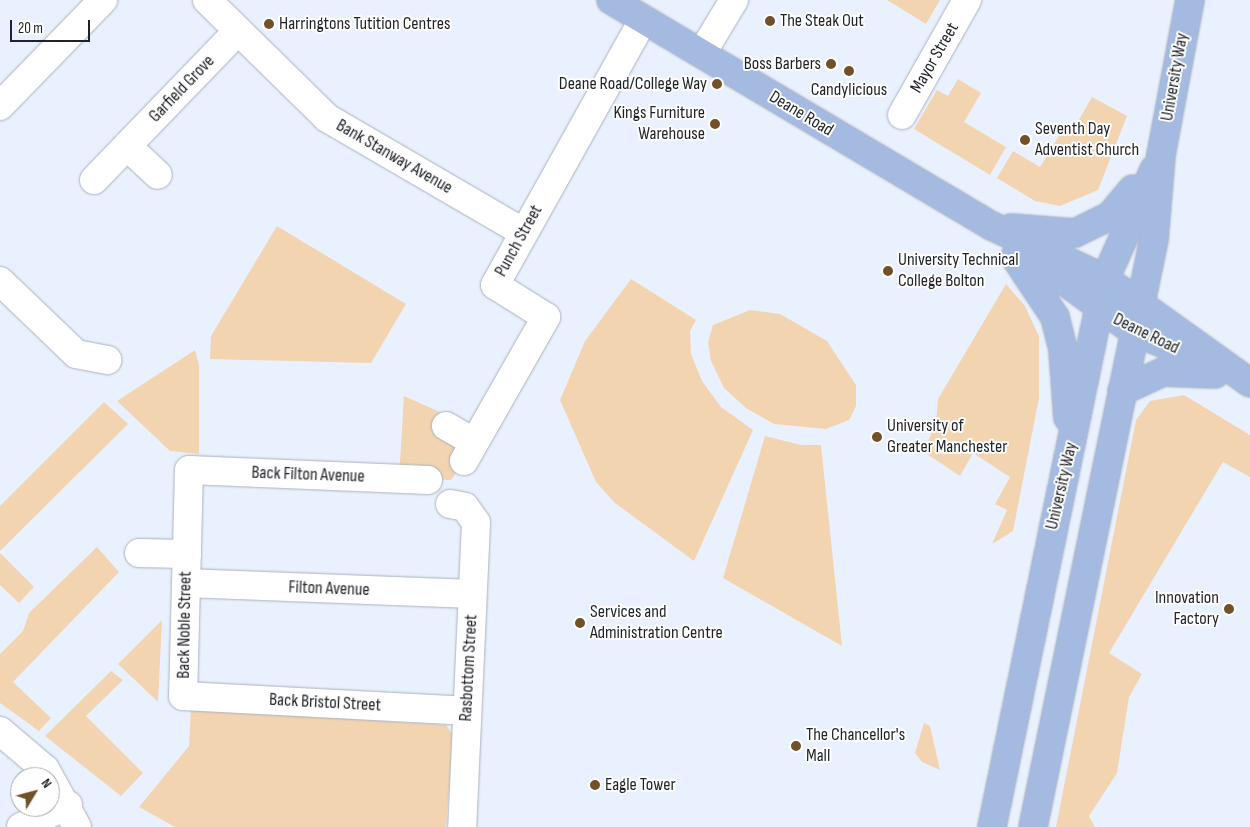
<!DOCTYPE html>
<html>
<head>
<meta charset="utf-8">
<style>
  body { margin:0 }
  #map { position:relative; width:1250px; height:827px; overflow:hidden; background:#eaf1fe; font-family:"Sofia Sans Condensed",sans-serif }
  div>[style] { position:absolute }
  .green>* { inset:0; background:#f3d4b1 }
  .roads { filter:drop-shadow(0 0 1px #aab1be) drop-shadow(0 0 1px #aab1be) }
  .minor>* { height:28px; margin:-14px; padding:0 14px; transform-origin:14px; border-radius:14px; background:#fff }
  .major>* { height:28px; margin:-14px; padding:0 14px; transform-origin:14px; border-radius:14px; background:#a4bae0 }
  .dots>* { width:14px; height:14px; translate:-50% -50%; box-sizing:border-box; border:2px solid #fefefe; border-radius:50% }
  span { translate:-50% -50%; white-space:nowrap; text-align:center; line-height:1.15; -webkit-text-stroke:4px #fefefe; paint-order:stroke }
  .poi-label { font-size:18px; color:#1f2227 }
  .left { translate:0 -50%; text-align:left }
  .right { translate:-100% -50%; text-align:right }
  .street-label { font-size:18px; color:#1f2227 }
  .north { position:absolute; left:10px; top:767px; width:50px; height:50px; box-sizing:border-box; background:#fefefe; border:1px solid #a5a6a8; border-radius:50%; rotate:53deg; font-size:14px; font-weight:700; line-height:20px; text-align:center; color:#1f2227 }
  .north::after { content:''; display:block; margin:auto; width:18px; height:22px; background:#725128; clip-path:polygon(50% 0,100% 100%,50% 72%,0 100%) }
  .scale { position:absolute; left:10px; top:20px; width:80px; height:22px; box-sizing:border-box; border:2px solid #1f2227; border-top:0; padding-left:6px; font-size:15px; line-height:18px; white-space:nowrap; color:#1f2227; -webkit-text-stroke:4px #fefefe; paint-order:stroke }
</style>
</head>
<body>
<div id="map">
  <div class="green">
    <i style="clip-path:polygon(887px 0,940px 0,926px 24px)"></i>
    <i style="clip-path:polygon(958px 79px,981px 93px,964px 122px,1006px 147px,990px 175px,914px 129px,937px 90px,948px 96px)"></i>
    <i style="clip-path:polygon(1092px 97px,1127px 116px,1098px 190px,1060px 206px,1035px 201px,997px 178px,1013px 151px,1040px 167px,1063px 129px,1072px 132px)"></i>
    <i style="clip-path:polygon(277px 226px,406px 304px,371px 363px,210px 359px,211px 336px)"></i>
    <i style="clip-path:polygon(631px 279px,696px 320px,690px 331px,691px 354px,702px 381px,721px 407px,753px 430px,694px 561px,615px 503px,596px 482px,560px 400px,585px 341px)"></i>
    <i style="clip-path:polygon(1006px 284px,1025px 306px,1039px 337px,1039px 398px,1013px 531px,992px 544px,1007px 510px,995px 504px,1010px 477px,973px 453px,960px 476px,924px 452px,936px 422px,938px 399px)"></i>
    <i style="clip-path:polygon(750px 310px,780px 314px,827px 341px,856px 385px,856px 406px,849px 420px,826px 429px,774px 424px,746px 408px,724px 388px,711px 361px,708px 342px,713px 325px)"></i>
    <i style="clip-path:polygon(195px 350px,199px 365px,199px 454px,170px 451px,117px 401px)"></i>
    <i style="clip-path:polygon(1184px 395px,1250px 435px,1250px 477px,1223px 462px,1109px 653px,1142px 674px,1129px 697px,1117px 773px,1089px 816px,1095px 827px,1056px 827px,1136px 420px,1150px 401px)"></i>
    <i style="clip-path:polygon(404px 396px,442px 413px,464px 461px,451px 480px,399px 479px)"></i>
    <i style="clip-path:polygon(104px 402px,128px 424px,0 551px,0 506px)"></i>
    <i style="clip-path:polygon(765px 436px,801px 445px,821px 445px,842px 646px,723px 578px)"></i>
    <i style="clip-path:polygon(97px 547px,119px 572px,13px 682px,51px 718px,39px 731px,0 703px,0 654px,23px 631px,29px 613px)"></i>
    <i style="clip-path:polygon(0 553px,34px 587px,19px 603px,0 585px)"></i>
    <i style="clip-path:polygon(162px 620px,158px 702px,118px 664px)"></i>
    <i style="clip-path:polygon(111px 671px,123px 680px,86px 716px,143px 773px,121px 796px,45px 736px)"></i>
    <i style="clip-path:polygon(191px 708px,446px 725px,453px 735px,446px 827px,175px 827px,139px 807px,189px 746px)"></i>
    <i style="clip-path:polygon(924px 723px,930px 726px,940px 770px,922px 762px,915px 753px)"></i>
  </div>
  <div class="roads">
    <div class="minor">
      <i style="left:207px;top:0;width:168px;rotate:44.5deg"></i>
      <i style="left:327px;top:118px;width:227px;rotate:30.2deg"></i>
      <i style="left:702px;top:53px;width:62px;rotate:-58.9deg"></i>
      <i style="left:0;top:106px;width:148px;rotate:-45.8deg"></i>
      <i style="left:902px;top:115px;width:132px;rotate:-60.5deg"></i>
      <i style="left:127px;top:146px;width:42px;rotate:43.1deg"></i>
      <i style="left:94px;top:180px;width:206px;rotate:-46deg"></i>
      <i style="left:0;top:281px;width:105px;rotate:43.8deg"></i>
      <i style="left:76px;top:354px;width:32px;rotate:11deg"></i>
      <i style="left:446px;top:426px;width:32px;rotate:30deg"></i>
      <i style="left:464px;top:461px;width:166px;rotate:-60.3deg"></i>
      <i style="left:546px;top:317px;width:60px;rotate:-147.9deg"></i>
      <i style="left:495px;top:285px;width:304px;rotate:-60.8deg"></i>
      <i style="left:428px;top:480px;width:239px;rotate:-177.6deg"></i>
      <i style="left:189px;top:470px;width:226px;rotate:91.5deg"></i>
      <i style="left:183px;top:696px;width:283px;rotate:3deg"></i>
      <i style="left:450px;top:504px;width:15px;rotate:11deg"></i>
      <i style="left:465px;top:507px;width:19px;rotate:55deg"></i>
      <i style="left:476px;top:523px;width:304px;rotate:92.6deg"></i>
      <i style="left:139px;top:553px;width:48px;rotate:1.2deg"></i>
      <i style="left:186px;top:583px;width:286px;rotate:2.2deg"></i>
      <i style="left:0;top:731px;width:59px;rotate:40.2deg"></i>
      <i style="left:45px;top:769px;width:66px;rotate:61.1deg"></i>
      <i style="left:21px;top:827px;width:52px;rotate:-25.1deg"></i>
    </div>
    <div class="major">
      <i style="left:611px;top:0;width:443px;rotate:30.7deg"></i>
      <i style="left:992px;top:226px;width:125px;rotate:25.1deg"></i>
      <i style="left:1105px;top:279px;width:178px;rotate:35.6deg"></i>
      <i style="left:1011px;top:228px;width:64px;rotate:4.5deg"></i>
      <i style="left:1075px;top:233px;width:39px;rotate:-26deg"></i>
      <i style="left:1110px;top:216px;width:35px;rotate:-50deg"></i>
      <i style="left:1027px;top:254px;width:131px;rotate:36deg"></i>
      <i style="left:1133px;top:331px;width:76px;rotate:22.5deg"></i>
      <i style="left:1015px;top:257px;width:72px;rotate:56.3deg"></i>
      <i style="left:1055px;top:317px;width:34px;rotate:76deg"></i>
      <i style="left:1063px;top:350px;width:68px;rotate:85.8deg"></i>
      <i style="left:1122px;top:391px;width:45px;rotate:-24.9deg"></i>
      <i style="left:1163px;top:372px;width:52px;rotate:2.2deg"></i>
      <i style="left:992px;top:827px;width:560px;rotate:-78.35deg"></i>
      <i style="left:1105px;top:279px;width:120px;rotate:-65.8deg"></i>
      <i style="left:1033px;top:827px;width:600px;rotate:-78.37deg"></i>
      <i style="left:1154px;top:239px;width:84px;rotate:-85.2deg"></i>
      <i style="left:1161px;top:155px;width:158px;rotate:-79.4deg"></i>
    </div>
  </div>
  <div class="dots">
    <i style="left:770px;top:21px;background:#725128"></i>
    <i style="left:269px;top:24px;background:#725128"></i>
    <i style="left:831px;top:64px;background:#725128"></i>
    <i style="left:849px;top:71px;background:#725128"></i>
    <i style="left:717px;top:84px;background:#725128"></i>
    <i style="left:715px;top:124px;background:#725128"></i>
    <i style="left:1025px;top:140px;background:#725128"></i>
    <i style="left:888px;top:271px;background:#725128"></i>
    <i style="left:877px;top:437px;background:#725128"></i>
    <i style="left:1229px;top:609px;background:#725128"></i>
    <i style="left:580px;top:623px;background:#725128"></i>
    <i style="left:796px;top:746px;background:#725128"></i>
    <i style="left:595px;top:785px;background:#725128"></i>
  </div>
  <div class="poi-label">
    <span class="left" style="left:780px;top:21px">The Steak Out</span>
    <span class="left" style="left:279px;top:24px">Harringtons Tutition Centres</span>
    <span class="right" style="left:821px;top:64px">Boss Barbers</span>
    <span class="right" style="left:707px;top:84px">Deane Road/College Way</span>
    <span style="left:849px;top:90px">Candylicious</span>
    <span class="right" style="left:705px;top:124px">Kings Furniture<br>Warehouse</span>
    <span class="left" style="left:1035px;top:140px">Seventh Day<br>Adventist Church</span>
    <span class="left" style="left:898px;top:271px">University Technical<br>College Bolton</span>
    <span class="left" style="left:887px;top:437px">University of<br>Greater Manchester</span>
    <span class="right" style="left:1219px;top:609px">Innovation<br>Factory</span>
    <span class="left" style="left:590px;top:623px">Services and<br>Administration Centre</span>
    <span class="left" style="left:806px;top:746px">The Chancellor's<br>Mall</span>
    <span class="left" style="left:605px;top:785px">Eagle Tower</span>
  </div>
  <div class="street-label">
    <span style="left:935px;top:58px;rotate:-60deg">Mayor Street</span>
    <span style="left:1175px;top:77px;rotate:-80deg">University Way</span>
    <span style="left:182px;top:89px;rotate:-46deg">Garfield Grove</span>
    <span style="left:801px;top:114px;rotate:31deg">Deane Road</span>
    <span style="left:394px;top:157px;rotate:30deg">Bank Stanway Avenue</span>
    <span style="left:519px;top:241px;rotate:-61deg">Punch Street</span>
    <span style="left:1146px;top:334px;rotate:26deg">Deane Road</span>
    <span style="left:308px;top:475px;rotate:2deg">Back Filton Avenue</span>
    <span style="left:1062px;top:486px;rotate:-77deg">University Way</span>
    <span style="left:329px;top:589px;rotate:2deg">Filton Avenue</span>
    <span style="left:185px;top:625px;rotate:-89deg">Back Noble Street</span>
    <span style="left:469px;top:668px;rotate:-87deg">Rasbottom Street</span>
    <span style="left:325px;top:703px;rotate:3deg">Back Bristol Street</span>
  </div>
  <div class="north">N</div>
  <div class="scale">20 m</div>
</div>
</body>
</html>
